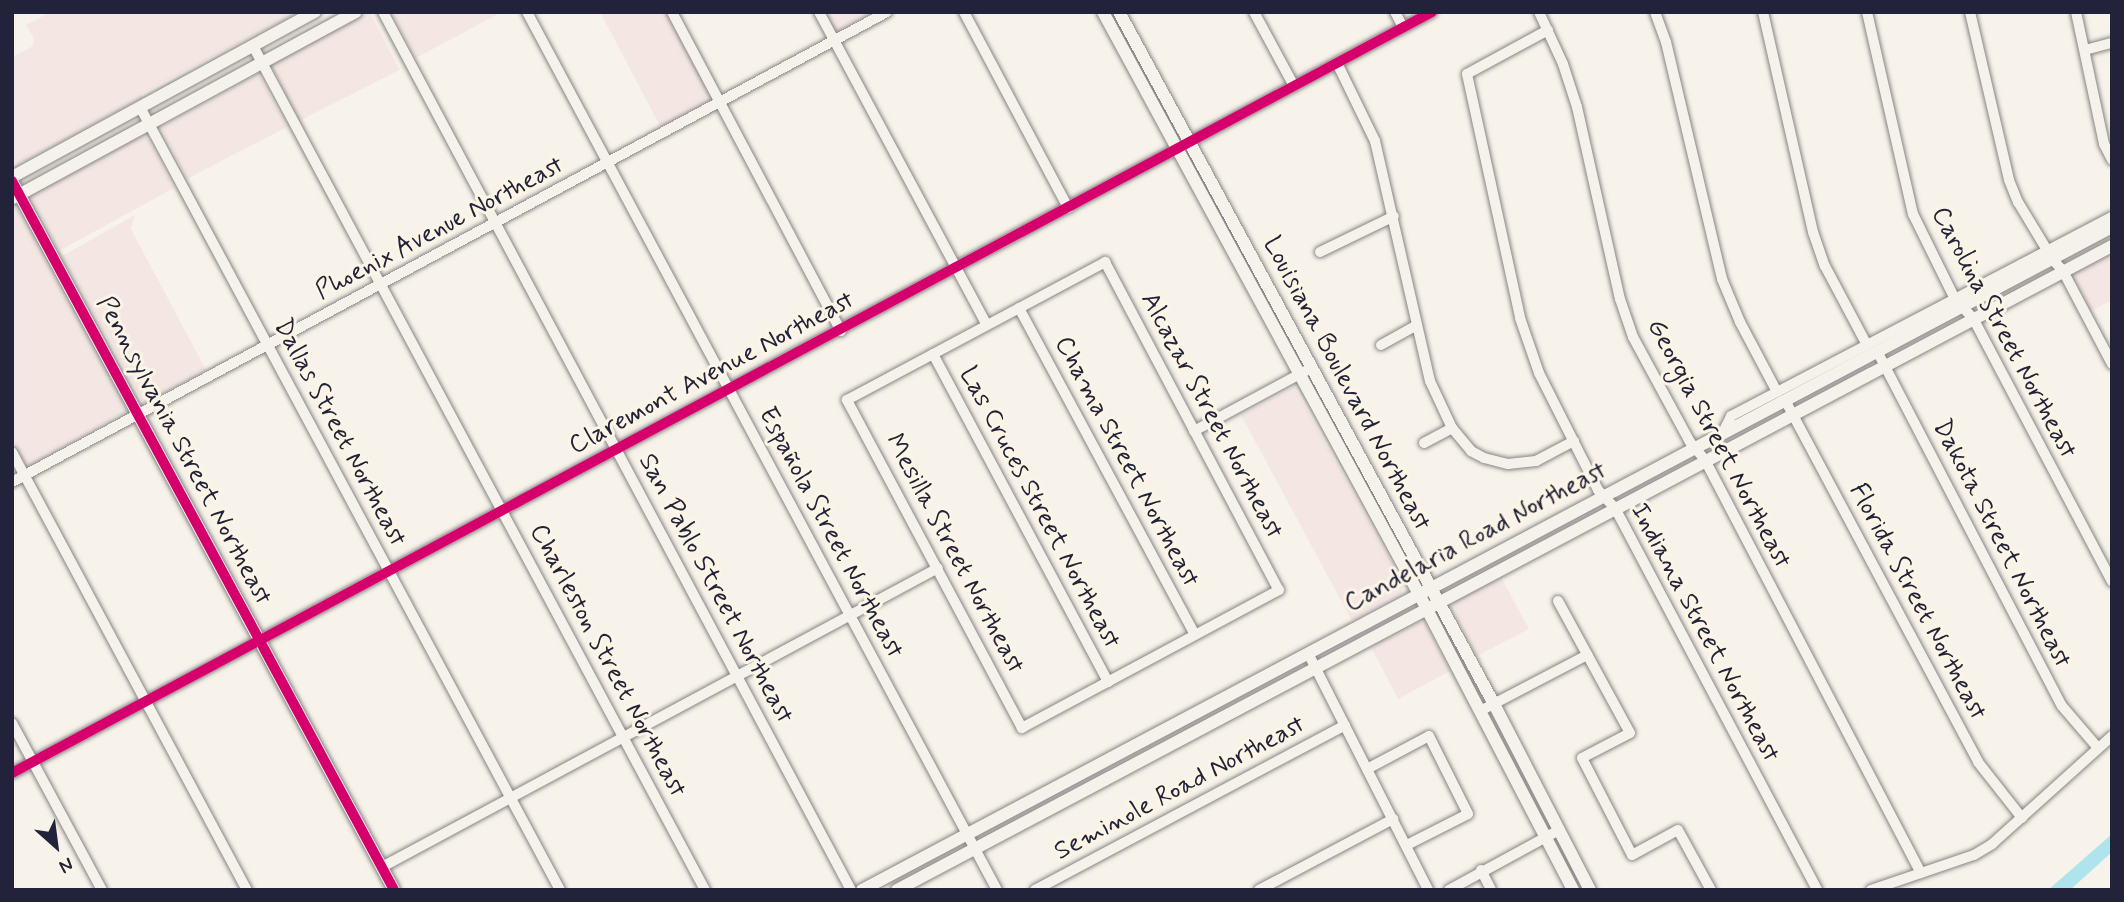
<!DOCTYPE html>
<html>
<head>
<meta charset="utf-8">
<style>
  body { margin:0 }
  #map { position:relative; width:2124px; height:902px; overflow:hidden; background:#f7f3ea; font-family:Mynerve,sans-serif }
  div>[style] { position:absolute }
  .built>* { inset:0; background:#f4e7e3; transform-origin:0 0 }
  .water>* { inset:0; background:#aee4eb }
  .roads { filter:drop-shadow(0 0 2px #868485) drop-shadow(0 0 2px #868485) }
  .street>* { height:10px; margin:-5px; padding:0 5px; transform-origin:5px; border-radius:5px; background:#f5f2ec }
  .secondary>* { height:12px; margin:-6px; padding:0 6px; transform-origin:6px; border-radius:6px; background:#f5f2ec }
  .cycleway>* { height:10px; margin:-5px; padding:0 5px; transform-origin:5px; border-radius:5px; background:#d6006c }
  span { translate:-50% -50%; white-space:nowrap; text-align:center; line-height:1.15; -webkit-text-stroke:6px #fcf5e5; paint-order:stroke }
  .street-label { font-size:26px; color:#22223b }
  .frame { position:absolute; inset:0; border:14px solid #22223b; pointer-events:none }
  .north { position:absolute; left:21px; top:811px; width:70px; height:70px; -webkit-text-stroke:5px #fcf5e5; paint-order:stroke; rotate:152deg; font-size:19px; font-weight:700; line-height:28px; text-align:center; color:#22223b }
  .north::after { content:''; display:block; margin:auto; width:24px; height:32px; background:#22223b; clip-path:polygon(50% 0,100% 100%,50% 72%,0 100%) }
</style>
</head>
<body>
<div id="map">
  <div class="built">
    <i style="clip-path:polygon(50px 12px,298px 12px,141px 94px,142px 98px,24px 161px,16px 163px,12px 160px,12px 57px,33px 46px,34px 39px,26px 25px)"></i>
    <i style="left:370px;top:12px;width:65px;height:112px;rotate:63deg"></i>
    <i style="clip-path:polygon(391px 12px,502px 12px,416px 58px)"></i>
    <i style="clip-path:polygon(600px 12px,665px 12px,714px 99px,661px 128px)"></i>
    <i style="clip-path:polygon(825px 12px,873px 12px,835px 32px)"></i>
    <i style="clip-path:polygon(256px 75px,260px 77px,287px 127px,187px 179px,161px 127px)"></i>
    <i style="clip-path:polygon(142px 136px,148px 139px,174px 188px,59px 251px,31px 196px)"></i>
    <i style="clip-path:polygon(12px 206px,17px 208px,127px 411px,31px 465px,25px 463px,12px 438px)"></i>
    <i style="clip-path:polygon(135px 215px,131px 229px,206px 370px,144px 404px,62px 256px)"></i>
    <i style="clip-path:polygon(2112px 250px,2112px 300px,2091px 311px,2071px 273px)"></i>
    <i style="clip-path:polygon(1294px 387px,1404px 584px,1401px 594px,1352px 621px,1241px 415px)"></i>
    <i style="clip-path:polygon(1501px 577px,1529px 629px,1477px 656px,1451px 607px,1455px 601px)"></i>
    <i style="clip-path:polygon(1419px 622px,1425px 623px,1450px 671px,1398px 699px,1371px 647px)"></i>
  </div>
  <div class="water">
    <i style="clip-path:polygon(2112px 834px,2112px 852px,2070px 890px,2048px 890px)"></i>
  </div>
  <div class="roads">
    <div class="street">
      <i style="left:383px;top:12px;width:995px;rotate:61.94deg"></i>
      <i style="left:527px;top:12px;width:996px;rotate:61.84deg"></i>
      <i style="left:672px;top:12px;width:361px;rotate:62.1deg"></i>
      <i style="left:819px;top:12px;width:355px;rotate:61.8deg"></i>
      <i style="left:964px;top:12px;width:222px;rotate:62deg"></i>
      <i style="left:1254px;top:12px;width:84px;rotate:61.6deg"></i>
      <i style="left:1395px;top:12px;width:17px;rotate:62deg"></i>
      <i style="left:1539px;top:12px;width:57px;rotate:65.2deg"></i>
      <i style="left:1563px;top:64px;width:45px;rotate:72deg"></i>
      <i style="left:1577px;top:107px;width:197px;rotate:77.4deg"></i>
      <i style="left:1620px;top:299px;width:40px;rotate:71.1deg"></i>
      <i style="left:1633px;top:337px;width:119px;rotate:61.5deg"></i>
      <i style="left:1690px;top:442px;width:23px;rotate:50deg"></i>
      <i style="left:1705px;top:460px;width:466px;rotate:62.4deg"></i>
      <i style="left:1655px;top:12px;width:32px;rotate:70deg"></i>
      <i style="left:1666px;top:42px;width:244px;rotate:76.7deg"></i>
      <i style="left:1722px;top:279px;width:47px;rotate:67.3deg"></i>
      <i style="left:1740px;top:322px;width:79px;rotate:62.1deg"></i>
      <i style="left:1763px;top:12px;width:226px;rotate:77.2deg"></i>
      <i style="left:1813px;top:232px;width:36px;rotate:71deg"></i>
      <i style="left:1825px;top:266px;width:89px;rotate:62deg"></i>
      <i style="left:1867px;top:12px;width:207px;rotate:77.2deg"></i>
      <i style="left:1913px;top:214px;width:95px;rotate:63.7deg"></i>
      <i style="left:1955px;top:299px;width:26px;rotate:47deg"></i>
      <i style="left:1973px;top:318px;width:298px;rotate:62.2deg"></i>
      <i style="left:1970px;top:12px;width:172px;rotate:76.9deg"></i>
      <i style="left:2009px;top:180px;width:24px;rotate:68deg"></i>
      <i style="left:2018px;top:202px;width:56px;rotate:58.9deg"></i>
      <i style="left:2076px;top:12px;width:135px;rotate:78deg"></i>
      <i style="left:2104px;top:144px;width:18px;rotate:63deg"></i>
      <i style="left:1548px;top:30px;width:92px;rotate:151.5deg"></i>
      <i style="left:1467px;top:74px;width:250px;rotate:77.7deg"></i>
      <i style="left:1520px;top:318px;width:58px;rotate:70.9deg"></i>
      <i style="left:1539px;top:373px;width:131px;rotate:63.2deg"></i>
      <i style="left:1598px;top:490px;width:25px;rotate:47deg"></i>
      <i style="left:1615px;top:508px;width:432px;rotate:62.1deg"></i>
      <i style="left:253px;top:46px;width:957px;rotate:61.83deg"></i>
      <i style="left:2085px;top:50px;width:28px;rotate:-15deg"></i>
      <i style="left:1337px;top:63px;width:87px;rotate:64deg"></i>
      <i style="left:1375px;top:141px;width:246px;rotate:77.1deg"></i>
      <i style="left:1430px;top:381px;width:52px;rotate:64.9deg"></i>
      <i style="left:1452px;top:428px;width:30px;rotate:50deg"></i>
      <i style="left:1471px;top:451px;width:15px;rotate:28deg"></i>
      <i style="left:1484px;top:458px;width:25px;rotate:14deg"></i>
      <i style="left:1508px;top:464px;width:28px;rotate:-6deg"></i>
      <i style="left:1536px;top:461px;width:43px;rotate:-27.8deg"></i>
      <i style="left:140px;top:107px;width:889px;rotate:61.79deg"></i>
      <i style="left:1320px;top:252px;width:82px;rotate:-25.9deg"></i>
      <i style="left:2052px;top:259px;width:16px;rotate:47deg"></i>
      <i style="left:2063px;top:271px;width:105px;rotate:62.2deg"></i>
      <i style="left:1105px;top:262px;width:371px;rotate:62.1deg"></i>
      <i style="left:1279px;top:590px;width:292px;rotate:151.8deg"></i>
      <i style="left:1022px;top:728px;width:372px;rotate:-118.1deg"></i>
      <i style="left:847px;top:400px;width:293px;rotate:-28.1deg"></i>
      <i style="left:1019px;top:308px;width:371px;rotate:61.7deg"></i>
      <i style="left:1381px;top:345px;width:41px;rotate:-29.1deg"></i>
      <i style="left:1877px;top:351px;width:400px;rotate:62.5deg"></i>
      <i style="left:2062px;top:706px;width:55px;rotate:49.4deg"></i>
      <i style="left:933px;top:354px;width:372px;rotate:61.9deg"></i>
      <i style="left:1785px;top:400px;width:410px;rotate:61.9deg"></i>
      <i style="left:1978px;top:762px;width:71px;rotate:51.8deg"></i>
      <i style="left:1194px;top:431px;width:133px;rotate:-28.3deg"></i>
      <i style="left:1723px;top:432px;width:18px;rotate:-63deg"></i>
      <i style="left:1731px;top:416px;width:430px;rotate:-27.6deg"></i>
      <i style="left:1424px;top:443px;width:32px;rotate:-28deg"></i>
      <i style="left:12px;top:452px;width:497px;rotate:61.8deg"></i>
      <i style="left:12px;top:482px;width:993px;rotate:-28.24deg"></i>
      <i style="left:1558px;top:601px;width:150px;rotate:61.4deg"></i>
      <i style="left:1630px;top:733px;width:54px;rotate:152.5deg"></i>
      <i style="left:1582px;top:758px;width:109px;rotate:62.7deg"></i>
      <i style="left:1632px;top:855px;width:52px;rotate:-28.5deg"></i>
      <i style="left:1678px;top:830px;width:68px;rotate:61.2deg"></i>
      <i style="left:1308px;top:653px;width:266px;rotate:63.1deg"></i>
      <i style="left:1480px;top:711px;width:121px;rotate:-27.6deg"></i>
      <i style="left:12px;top:723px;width:190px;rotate:61.7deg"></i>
      <i style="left:1367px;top:769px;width:70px;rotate:-28deg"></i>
      <i style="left:1429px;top:736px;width:87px;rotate:63.4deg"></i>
      <i style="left:1468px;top:814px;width:68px;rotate:153.1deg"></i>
      <i style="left:12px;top:773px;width:1611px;rotate:-28.19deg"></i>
      <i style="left:382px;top:867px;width:631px;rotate:-28.27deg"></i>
      <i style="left:1481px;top:870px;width:22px;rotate:63deg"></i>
      <i style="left:1035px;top:890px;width:351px;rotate:-28deg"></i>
      <i style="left:1259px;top:890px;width:152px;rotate:-27.9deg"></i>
      <i style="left:1449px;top:890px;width:125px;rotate:-28.6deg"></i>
      <i style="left:1871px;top:890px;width:109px;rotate:-18.8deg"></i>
      <i style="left:1974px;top:855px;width:21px;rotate:-31deg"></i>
      <i style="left:1992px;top:844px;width:161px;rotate:-42deg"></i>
    </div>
    <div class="secondary">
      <i style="left:1103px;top:12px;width:662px;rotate:61.5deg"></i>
      <i style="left:1419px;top:594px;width:334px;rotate:62.5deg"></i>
      <i style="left:1119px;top:12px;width:787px;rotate:61.55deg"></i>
      <i style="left:1494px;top:704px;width:209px;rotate:62.7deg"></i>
      <i style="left:12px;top:177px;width:345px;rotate:-28.6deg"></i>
      <i style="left:12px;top:181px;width:805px;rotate:61.68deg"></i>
      <i style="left:13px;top:198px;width:390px;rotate:-28.5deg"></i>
      <i style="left:862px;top:890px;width:1415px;rotate:-27.94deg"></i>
      <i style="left:897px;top:890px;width:1375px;rotate:-27.93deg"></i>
    </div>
  </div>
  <div class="cycleway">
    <i style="left:12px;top:181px;width:805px;rotate:61.68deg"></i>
    <i style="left:12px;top:773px;width:1611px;rotate:-28.19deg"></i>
  </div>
  <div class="street-label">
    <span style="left:440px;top:229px;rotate:-28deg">Phoenix Avenue Northeast</span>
    <span style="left:2003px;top:333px;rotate:62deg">Carolina Street Northeast</span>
    <span style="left:712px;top:374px;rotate:-28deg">Claremont Avenue Northeast</span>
    <span style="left:1346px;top:384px;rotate:62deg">Louisiana Boulevard Northeast</span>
    <span style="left:1211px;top:416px;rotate:62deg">Alcazar Street Northeast</span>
    <span style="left:339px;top:433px;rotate:62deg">Dallas Street Northeast</span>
    <span style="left:1718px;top:444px;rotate:62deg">Georgia Street Northeast</span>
    <span style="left:183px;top:451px;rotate:62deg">Pennsylvania Street Northeast</span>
    <span style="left:1126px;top:462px;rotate:62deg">Chama Street Northeast</span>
    <span style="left:1039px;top:508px;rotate:62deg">Las Cruces Street Northeast</span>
    <span style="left:830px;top:533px;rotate:62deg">Española Street Northeast</span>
    <span style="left:1476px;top:538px;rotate:-28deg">Candelaria Road Northeast</span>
    <span style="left:2001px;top:544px;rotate:63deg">Dakota Street Northeast</span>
    <span style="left:954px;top:554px;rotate:62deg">Mesilla Street Northeast</span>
    <span style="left:715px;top:589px;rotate:62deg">San Pablo Street Northeast</span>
    <span style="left:1917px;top:602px;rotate:62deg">Florida Street Northeast</span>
    <span style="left:1704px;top:633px;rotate:62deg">Indiana Street Northeast</span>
    <span style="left:607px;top:661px;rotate:62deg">Charleston Street Northeast</span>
    <span style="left:1180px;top:789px;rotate:-28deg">Seminole Road Northeast</span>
  </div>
  <div class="frame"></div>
  <div class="north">N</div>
</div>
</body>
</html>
